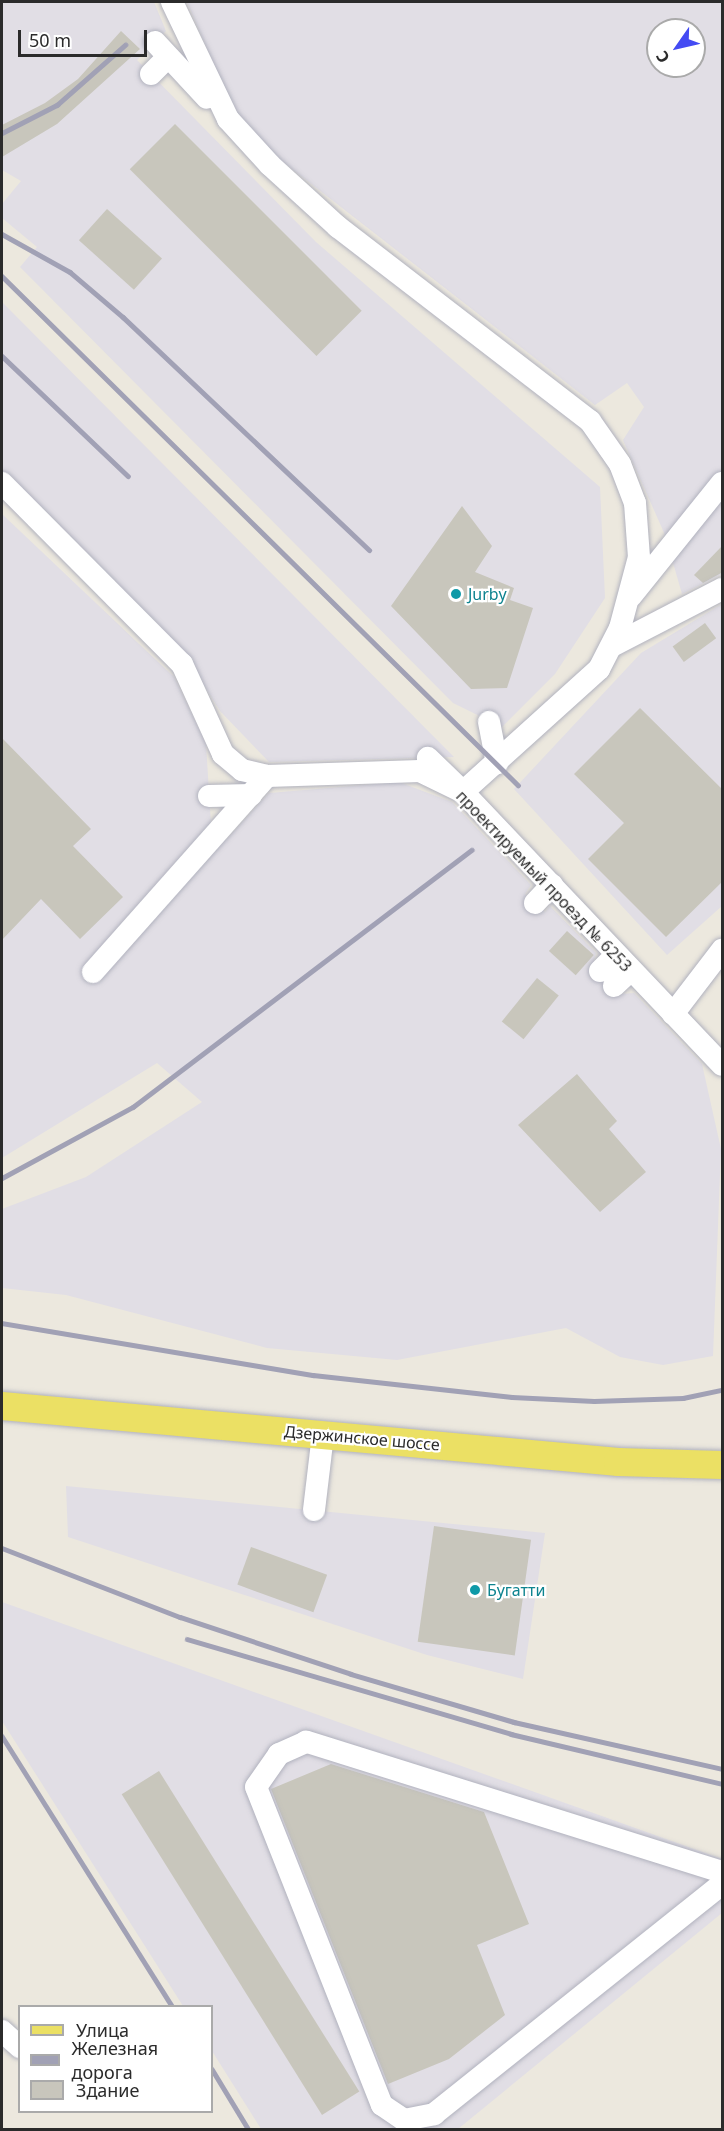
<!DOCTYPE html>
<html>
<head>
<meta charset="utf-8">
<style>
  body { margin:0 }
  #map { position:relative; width:724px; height:2131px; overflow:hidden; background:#ece8de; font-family:"Noto Sans",sans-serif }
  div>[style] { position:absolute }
  .industrial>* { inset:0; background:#e1dee5 }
  .building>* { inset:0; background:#c8c6bc; transform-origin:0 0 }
  .roads { filter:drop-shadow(0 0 2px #b1b2be) drop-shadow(0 0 2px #b1b2be) }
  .minor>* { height:22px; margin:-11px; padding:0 11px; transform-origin:11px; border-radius:11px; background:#fff }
  .major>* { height:28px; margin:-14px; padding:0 14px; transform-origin:14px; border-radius:14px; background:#ebe064 }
  .rail>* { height:4.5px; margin:-2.25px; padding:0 2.25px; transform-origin:2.25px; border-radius:2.25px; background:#a1a1b5 }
  .dots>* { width:16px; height:16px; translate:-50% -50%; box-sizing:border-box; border:3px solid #fff; border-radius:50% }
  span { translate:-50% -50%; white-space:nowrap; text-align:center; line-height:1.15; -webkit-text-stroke:4.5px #fff; paint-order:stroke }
  .culture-label { font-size:16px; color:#0d838f }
  .left { translate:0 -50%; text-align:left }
  .street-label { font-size:16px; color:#2b2b2b }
  .frame { position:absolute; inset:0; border:3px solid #2b2b2b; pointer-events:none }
  .legend { position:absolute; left:18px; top:2005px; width:195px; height:108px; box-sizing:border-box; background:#fff; border:2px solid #aaa; margin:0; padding:8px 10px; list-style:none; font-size:18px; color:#2b2b2b }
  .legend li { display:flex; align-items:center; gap:12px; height:30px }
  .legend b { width:30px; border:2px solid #aaa }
  .north { position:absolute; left:646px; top:18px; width:60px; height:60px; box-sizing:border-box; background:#fff; border:2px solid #aaa; border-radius:50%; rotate:236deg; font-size:16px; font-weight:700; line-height:24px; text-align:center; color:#2b2b2b }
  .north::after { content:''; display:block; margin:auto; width:21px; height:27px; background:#444bf3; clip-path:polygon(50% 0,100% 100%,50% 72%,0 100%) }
  .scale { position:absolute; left:18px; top:30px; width:129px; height:27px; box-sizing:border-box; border:3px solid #2b2b2b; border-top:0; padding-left:8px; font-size:18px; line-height:21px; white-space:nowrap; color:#2b2b2b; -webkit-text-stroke:4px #fff; paint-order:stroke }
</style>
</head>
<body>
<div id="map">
  <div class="industrial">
    <i style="clip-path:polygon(2px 2px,154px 2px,166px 31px,137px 60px,316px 242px,600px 487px,605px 598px,555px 674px,502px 727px,453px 703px,20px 267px,37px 247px,2px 218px,2px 204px,21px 181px,2px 170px)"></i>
    <i style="clip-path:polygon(evenodd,187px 2px,722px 2px,722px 574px,682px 594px,665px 535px,623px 440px,644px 407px,627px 383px,595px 405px,278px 158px,236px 116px,187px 2px,658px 30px,694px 30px,694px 66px,658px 66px,658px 30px)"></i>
    <i style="clip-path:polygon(2px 302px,454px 757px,269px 762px,220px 711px,184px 653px,2px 473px)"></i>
    <i style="clip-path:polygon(2px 514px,174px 677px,206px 744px,211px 824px,226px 840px,269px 793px,399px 782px,452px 802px,531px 885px,525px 894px,545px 912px,550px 906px,596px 953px,593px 964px,622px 994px,634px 993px,702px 1064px,721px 1149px,713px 1356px,663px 1365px,620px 1357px,566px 1328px,397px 1360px,267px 1348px,66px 1295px,2px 1288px,2px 1209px,86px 1177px,202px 1102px,157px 1063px,2px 1158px)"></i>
    <i style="clip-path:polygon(722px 604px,722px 906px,667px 955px,514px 789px,641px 653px)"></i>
    <i style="clip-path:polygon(66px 1486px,545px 1533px,523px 1679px,427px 1655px,68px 1537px)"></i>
    <i style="clip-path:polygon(2px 1602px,722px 1859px,722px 1913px,458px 2129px,261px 2129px,212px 2051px,212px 2006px,183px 2006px,2px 1721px)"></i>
  </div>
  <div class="building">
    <i style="clip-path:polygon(121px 31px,140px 49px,57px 124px,2px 157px,2px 125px,45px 103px,78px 79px)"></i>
    <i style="left:175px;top:124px;width:264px;height:64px;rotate:45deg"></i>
    <i style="left:107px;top:209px;width:74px;height:42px;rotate:42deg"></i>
    <i style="clip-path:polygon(462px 506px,492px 546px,475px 572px,514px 588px,510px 600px,533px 608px,507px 688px,471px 689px,391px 606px)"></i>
    <i style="clip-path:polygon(723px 545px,723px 572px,703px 583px,694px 575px)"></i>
    <i style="left:705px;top:623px;width:19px;height:40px;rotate:54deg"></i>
    <i style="clip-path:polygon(640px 708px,723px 790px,723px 881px,666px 937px,588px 859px,624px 823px,574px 774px)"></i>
    <i style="clip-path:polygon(2px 738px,91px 829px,73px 846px,123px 897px,80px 939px,41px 899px,2px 940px)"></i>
    <i style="left:567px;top:931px;width:36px;height:27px;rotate:42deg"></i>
    <i style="left:537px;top:978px;width:28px;height:56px;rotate:39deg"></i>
    <i style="clip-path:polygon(577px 1074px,617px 1121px,609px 1129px,646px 1172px,600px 1212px,518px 1125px)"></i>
    <i style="left:434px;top:1526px;width:98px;height:117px;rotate:8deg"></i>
    <i style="left:251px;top:1547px;width:81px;height:40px;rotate:20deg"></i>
    <i style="clip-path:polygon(331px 1764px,484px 1812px,529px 1924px,477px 1945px,505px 2015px,449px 2059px,388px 2084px,271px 1789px)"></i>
    <i style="left:159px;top:1771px;width:378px;height:44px;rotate:58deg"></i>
  </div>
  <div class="roads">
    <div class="minor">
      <i style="left:172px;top:2px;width:130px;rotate:64.4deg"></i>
      <i style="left:228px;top:119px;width:62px;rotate:47.6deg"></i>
      <i style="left:270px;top:165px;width:92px;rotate:42.4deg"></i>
      <i style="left:338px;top:227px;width:318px;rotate:37.6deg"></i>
      <i style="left:590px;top:421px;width:52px;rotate:55.1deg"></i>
      <i style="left:620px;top:464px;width:42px;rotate:69deg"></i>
      <i style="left:635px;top:503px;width:54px;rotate:85.8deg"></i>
      <i style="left:639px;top:557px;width:73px;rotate:105deg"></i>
      <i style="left:620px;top:628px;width:46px;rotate:117.1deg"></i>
      <i style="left:599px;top:669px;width:183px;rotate:137.9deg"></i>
      <i style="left:463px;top:792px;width:49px;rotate:-135.8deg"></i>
      <i style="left:155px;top:42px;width:76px;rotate:47.1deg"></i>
      <i style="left:151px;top:74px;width:24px;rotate:-45deg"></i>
      <i style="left:2px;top:483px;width:255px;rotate:45.2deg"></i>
      <i style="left:182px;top:664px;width:99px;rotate:65.5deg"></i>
      <i style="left:223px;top:754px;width:25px;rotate:40deg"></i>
      <i style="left:242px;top:770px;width:26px;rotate:13deg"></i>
      <i style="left:267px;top:776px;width:153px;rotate:-1.9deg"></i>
      <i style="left:420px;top:771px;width:48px;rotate:26deg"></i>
      <i style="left:463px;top:792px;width:376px;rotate:46.5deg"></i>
      <i style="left:631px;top:596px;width:145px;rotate:-51.2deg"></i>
      <i style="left:612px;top:646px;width:124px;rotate:-27.4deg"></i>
      <i style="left:489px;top:722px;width:42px;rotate:79deg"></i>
      <i style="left:209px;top:796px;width:42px;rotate:-1.4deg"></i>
      <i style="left:535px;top:903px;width:25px;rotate:-47deg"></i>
      <i style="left:600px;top:971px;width:23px;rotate:-45deg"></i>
      <i style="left:93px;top:972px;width:262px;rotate:-48.4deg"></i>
      <i style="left:614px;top:986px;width:23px;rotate:-43deg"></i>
      <i style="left:673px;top:1014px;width:81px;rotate:-52.6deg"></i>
      <i style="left:314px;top:1510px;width:76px;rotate:-83.2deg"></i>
      <i style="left:722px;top:1872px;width:436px;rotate:-162.6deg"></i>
      <i style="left:306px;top:1742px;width:30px;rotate:156deg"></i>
      <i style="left:279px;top:1754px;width:40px;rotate:124.9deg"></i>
      <i style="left:256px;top:1787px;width:342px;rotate:68.4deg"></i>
      <i style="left:382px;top:2105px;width:27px;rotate:34deg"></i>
      <i style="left:404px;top:2120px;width:31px;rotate:-11deg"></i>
      <i style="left:434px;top:2114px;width:369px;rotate:-38.6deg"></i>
      <i style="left:2px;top:2031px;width:24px;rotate:42deg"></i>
    </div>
    <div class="major">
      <i style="left:2px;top:1406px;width:619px;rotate:5.19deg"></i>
      <i style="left:618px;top:1462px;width:104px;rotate:1.7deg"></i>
    </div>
  </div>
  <div class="rail">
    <i style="left:2px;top:133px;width:62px;rotate:-27deg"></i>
    <i style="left:57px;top:105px;width:91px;rotate:-41.4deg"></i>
    <i style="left:2px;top:234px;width:78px;rotate:29.2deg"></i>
    <i style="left:70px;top:272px;width:70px;rotate:40.3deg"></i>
    <i style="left:123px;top:317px;width:339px;rotate:43.4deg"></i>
    <i style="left:2px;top:276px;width:725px;rotate:44.61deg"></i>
    <i style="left:2px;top:356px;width:174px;rotate:43.6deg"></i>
    <i style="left:2px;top:1178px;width:149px;rotate:-28.5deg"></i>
    <i style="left:133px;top:1107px;width:425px;rotate:-37.2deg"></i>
    <i style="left:2px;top:1323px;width:315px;rotate:9.5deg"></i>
    <i style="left:313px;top:1375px;width:200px;rotate:6.3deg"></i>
    <i style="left:512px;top:1397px;width:82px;rotate:2.8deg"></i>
    <i style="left:594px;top:1401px;width:89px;rotate:-1.9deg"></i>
    <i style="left:683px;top:1398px;width:40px;rotate:-12deg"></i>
    <i style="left:2px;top:1548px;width:191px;rotate:21.2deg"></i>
    <i style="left:180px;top:1617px;width:180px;rotate:18.4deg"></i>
    <i style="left:351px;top:1674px;width:170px;rotate:16.4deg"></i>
    <i style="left:514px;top:1722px;width:213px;rotate:12.7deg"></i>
    <i style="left:187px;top:1639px;width:338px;rotate:16.3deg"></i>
    <i style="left:511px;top:1734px;width:217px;rotate:13.3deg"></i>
    <i style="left:2px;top:1736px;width:319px;rotate:57.8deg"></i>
    <i style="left:212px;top:2069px;width:71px;rotate:58.8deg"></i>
  </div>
  <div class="dots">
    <i style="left:456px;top:594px;background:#0f9aa8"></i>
    <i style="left:475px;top:1590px;background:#0f9aa8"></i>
  </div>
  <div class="culture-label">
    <span class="left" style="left:468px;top:594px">Jurby</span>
    <span class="left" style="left:487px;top:1590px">Бугатти</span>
  </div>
  <div class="street-label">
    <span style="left:544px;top:881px;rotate:46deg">проектируемый проезд № 6253</span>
    <span style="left:362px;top:1438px;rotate:5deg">Дзержинское шоссе</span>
  </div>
  <div class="frame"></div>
  <ul class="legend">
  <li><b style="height:8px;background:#ebe064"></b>Улица</li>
  <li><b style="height:8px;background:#a1a1b5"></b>Железная дорога</li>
  <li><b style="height:16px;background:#c8c6bc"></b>Здание</li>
  </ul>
  <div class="north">С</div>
  <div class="scale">50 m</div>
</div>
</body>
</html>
